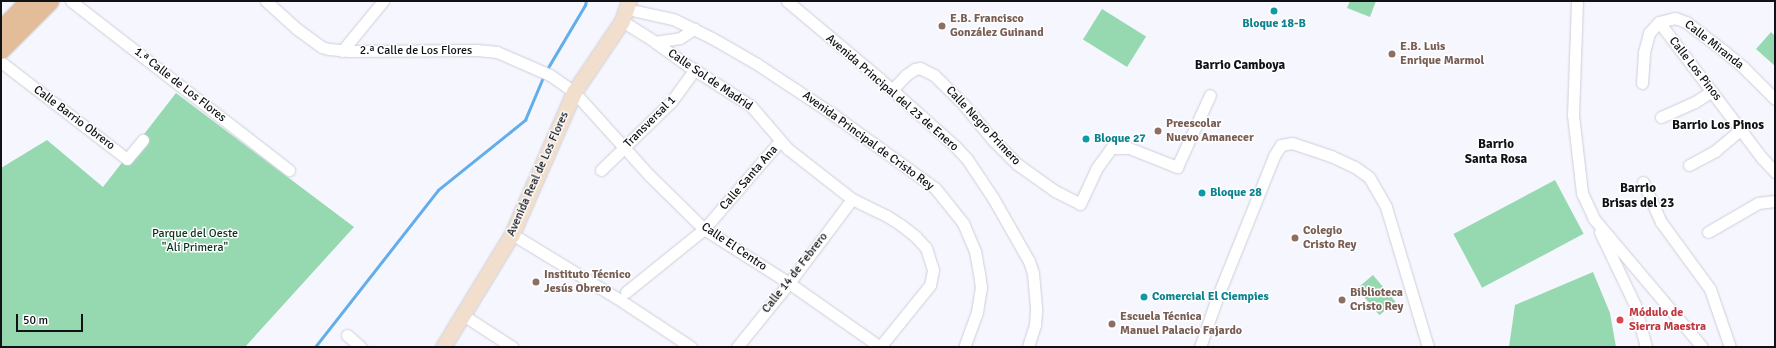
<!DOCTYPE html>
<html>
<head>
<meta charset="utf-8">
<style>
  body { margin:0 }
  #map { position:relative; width:1776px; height:348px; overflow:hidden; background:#f6f7fe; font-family:Signika,sans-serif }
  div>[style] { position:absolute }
  .green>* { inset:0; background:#96d9b0; transform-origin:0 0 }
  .stream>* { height:2.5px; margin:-1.25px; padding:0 1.25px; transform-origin:1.25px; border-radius:1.25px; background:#63adea }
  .roads { filter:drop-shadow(0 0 1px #cdceda) drop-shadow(0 0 1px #cdceda) }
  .street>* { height:11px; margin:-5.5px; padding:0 5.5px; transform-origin:5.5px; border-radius:5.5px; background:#fff }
  .secondary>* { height:15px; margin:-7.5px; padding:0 7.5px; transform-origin:7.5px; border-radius:7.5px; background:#f1decd }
  .primary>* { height:17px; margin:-8.5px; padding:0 8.5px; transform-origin:8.5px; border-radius:8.5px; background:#e3bd9a }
  .dots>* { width:11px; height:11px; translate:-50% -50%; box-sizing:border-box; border:2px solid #fff; border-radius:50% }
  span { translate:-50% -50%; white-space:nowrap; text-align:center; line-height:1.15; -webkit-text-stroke:3px #fff; paint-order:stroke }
  .education-label { font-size:12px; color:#785e54; font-weight:700 }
  .left { translate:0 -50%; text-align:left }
  .culture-label { font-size:12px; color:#0d838f; font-weight:700 }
  .street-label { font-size:12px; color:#111216 }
  .park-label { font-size:12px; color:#0b331e }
  .health-label { font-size:12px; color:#be3a42; font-weight:700 }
  .neighbourhood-label { font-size:13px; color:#111216; font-weight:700 }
  .frame { position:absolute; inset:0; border:2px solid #111216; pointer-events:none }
  .scale { position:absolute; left:16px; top:314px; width:67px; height:18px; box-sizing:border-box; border:2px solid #111216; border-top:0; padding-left:5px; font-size:12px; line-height:14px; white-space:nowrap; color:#111216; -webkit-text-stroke:3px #fff; paint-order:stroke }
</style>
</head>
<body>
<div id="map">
  <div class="green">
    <i style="clip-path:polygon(1350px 1px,1376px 1px,1370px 17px,1347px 8px)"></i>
    <i style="left:1102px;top:9px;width:52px;height:36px;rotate:32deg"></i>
    <i style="clip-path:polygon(1771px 32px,1775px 36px,1775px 66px,1756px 49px)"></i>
    <i style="clip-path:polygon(176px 93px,354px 227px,245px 347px,1px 347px,1px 168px,47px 140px,103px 187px)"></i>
    <i style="left:1555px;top:180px;width:61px;height:115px;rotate:62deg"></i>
    <i style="clip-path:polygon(1593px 272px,1610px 313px,1616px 347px,1509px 347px,1515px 305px)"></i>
    <i style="left:1373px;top:275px;width:35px;height:21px;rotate:50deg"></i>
  </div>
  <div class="stream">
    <i style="left:546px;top:71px;width:77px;rotate:-59.4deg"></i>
    <i style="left:585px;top:5px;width:4px;rotate:-76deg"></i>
    <i style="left:315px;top:347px;width:199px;rotate:-51.9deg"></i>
    <i style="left:438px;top:190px;width:112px;rotate:-38.8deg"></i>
    <i style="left:525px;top:120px;width:49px;rotate:-67.1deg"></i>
  </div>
  <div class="roads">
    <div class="street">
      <i style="left:71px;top:1px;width:276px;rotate:37.8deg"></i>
      <i style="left:266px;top:1px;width:42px;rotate:42.1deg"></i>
      <i style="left:297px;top:29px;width:31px;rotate:36deg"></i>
      <i style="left:322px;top:47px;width:7px;rotate:16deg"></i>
      <i style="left:329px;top:49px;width:20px;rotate:6deg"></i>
      <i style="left:349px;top:51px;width:128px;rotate:-0.4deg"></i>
      <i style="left:477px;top:50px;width:20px;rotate:6deg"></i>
      <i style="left:497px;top:52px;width:58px;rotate:23.5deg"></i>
      <i style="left:550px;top:75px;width:29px;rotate:35deg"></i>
      <i style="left:574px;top:92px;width:112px;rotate:47.9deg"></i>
      <i style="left:649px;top:175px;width:77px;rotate:44.5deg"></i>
      <i style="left:704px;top:229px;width:101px;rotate:32.4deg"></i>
      <i style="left:789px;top:283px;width:111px;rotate:35.1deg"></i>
      <i style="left:787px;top:1px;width:121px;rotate:40deg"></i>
      <i style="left:880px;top:79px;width:101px;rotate:41.8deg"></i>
      <i style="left:955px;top:146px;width:18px;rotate:47deg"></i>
      <i style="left:967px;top:159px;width:47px;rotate:56.3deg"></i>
      <i style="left:993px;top:198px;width:73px;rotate:60.3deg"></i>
      <i style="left:1029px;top:261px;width:13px;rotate:72deg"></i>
      <i style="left:1033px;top:273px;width:38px;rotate:85deg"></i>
      <i style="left:1036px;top:311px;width:14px;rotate:94deg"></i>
      <i style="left:1035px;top:325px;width:23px;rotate:108deg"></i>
      <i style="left:1577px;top:1px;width:114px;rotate:92deg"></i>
      <i style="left:1573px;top:115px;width:79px;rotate:83.4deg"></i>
      <i style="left:1582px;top:193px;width:29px;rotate:65deg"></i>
      <i style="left:1594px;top:219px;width:167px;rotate:49.8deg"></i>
      <i style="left:627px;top:9px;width:47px;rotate:12.3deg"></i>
      <i style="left:673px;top:19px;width:43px;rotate:26deg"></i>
      <i style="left:712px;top:38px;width:52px;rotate:30deg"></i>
      <i style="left:757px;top:64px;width:89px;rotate:33.5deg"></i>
      <i style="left:831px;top:113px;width:128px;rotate:35.8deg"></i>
      <i style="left:935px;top:188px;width:45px;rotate:51.3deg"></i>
      <i style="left:963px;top:223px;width:30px;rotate:67deg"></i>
      <i style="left:975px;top:251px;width:22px;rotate:80deg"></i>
      <i style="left:979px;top:273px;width:14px;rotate:82deg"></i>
      <i style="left:981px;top:287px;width:25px;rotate:99deg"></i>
      <i style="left:977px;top:312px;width:37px;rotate:110deg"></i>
      <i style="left:622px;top:21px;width:39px;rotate:32deg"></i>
      <i style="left:655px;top:42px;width:25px;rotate:-9deg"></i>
      <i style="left:680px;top:38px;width:17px;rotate:-33deg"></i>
      <i style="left:1659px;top:22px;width:171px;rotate:52.9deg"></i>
      <i style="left:1762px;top:158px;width:19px;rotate:47deg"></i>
      <i style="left:655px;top:42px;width:39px;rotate:36deg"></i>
      <i style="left:687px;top:65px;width:76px;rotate:32.6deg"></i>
      <i style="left:751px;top:106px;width:57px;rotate:49.3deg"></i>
      <i style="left:788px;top:149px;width:81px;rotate:38deg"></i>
      <i style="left:852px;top:199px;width:39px;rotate:26deg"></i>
      <i style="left:887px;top:216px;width:17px;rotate:33deg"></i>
      <i style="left:901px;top:225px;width:18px;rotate:38deg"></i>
      <i style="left:915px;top:236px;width:16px;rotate:47deg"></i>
      <i style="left:926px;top:248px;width:23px;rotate:72deg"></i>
      <i style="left:933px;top:270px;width:15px;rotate:101deg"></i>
      <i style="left:930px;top:285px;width:80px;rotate:128.9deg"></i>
      <i style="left:342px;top:51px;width:65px;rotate:-50.6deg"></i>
      <i style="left:1px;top:62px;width:159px;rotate:37.6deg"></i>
      <i style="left:127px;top:159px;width:25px;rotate:-50deg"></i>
      <i style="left:1642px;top:83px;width:31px;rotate:-86deg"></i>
      <i style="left:1644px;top:52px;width:20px;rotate:-75deg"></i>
      <i style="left:1649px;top:33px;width:15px;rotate:-48deg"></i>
      <i style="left:1659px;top:22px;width:16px;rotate:-14deg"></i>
      <i style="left:1675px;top:18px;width:12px;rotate:20deg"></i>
      <i style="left:1686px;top:22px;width:48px;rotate:37.3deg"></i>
      <i style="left:1724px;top:51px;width:25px;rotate:40deg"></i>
      <i style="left:1743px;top:67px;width:45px;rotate:45deg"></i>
      <i style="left:892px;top:90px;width:21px;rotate:-47deg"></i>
      <i style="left:906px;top:75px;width:11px;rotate:-34deg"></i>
      <i style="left:915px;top:69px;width:5px;rotate:-11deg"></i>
      <i style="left:920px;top:68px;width:16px;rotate:27deg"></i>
      <i style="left:934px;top:75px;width:42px;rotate:45deg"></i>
      <i style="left:964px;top:105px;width:44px;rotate:50.5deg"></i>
      <i style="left:992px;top:139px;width:35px;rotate:45deg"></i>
      <i style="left:1017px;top:164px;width:47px;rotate:35.4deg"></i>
      <i style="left:1055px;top:191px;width:28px;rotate:27deg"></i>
      <i style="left:1080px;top:204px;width:38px;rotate:-65deg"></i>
      <i style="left:1096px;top:169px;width:26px;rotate:-54deg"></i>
      <i style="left:1111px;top:148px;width:18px"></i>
      <i style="left:1129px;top:148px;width:52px;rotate:21.6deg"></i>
      <i style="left:1177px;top:167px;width:79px;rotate:-65.4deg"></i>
      <i style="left:1661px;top:117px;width:37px;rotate:-24deg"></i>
      <i style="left:1695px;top:102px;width:20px;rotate:-33deg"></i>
      <i style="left:1689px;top:165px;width:30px;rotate:-28deg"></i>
      <i style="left:1715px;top:151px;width:34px;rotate:-40deg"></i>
      <i style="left:601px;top:170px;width:98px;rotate:-44.2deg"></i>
      <i style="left:671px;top:102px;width:39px;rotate:-54deg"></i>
      <i style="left:1643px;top:182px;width:44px;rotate:65.8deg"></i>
      <i style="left:1661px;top:222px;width:83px;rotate:53.8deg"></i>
      <i style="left:1710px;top:289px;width:61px;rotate:71deg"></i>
      <i style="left:1600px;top:232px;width:81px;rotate:64.4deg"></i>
      <i style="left:1635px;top:305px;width:43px;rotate:75.3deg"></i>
      <i style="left:1708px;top:232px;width:58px;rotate:-30.1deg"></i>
      <i style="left:1758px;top:203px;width:17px;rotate:-7deg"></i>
      <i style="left:512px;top:234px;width:123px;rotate:31.4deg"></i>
      <i style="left:617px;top:298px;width:89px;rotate:33.5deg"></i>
      <i style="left:626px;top:292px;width:100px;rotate:-38.9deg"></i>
      <i style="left:704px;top:229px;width:116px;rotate:-49.2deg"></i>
      <i style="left:463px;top:315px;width:59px;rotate:33.1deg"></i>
      <i style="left:347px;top:335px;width:18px;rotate:41deg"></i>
      <i style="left:737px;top:347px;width:82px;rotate:-50.9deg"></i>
      <i style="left:789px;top:283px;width:105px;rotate:-53.1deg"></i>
      <i style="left:1200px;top:347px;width:52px;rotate:-70.9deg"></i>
      <i style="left:1217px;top:298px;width:153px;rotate:-68.1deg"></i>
      <i style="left:1274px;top:156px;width:13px;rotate:-58deg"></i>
      <i style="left:1281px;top:145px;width:11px;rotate:-10deg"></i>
      <i style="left:1292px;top:143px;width:41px;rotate:18.4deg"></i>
      <i style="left:1331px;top:156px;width:26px;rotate:25deg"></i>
      <i style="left:1355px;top:167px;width:17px;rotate:36deg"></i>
      <i style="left:1369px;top:177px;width:34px;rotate:60deg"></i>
      <i style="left:1386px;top:207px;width:146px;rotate:73.3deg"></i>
    </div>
    <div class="secondary">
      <i style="left:443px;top:347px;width:132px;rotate:-58.6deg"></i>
      <i style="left:512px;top:234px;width:155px;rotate:-66.4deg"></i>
      <i style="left:574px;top:92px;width:86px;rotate:-55.9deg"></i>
      <i style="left:622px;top:21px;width:21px;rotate:-71deg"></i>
    </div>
    <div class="primary">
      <i style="left:1px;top:29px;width:39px;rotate:-46deg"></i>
      <i style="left:1px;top:50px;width:69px;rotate:-45deg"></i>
    </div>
  </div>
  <div class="dots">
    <i style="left:1274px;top:11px;background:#0f9aa8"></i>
    <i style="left:942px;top:26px;background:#8d6e63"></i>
    <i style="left:1392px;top:54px;background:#8d6e63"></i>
    <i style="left:1158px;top:131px;background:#8d6e63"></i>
    <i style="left:1086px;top:139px;background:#0f9aa8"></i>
    <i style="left:1202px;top:193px;background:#0f9aa8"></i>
    <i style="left:1295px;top:238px;background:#8d6e63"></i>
    <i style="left:536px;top:282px;background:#8d6e63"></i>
    <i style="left:1144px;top:297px;background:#0f9aa8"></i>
    <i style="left:1342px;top:300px;background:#8d6e63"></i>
    <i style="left:1620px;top:320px;background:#e0444e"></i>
    <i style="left:1112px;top:324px;background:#8d6e63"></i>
  </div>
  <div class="education-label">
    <span class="left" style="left:950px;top:26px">E.B. Francisco<br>González Guinand</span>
    <span class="left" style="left:1400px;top:54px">E.B. Luis<br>Enrique Marmol</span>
    <span class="left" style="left:1166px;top:131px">Preescolar<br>Nuevo Amanecer</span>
    <span class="left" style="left:1303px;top:238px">Colegio<br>Cristo Rey</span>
    <span class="left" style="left:544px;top:282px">Instituto Técnico<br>Jesús Obrero</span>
    <span class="left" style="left:1350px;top:300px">Biblioteca<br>Cristo Rey</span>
    <span class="left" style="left:1120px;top:324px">Escuela Técnica<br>Manuel Palacio Fajardo</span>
  </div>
  <div class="culture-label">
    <span style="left:1274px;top:24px">Bloque 18-B</span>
    <span class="left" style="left:1094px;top:139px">Bloque 27</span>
    <span class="left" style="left:1210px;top:193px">Bloque 28</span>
    <span class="left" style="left:1152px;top:297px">Comercial El Ciempies</span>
  </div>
  <div class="street-label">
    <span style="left:1714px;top:45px;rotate:38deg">Calle Miranda</span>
    <span style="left:416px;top:51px">2.ª Calle de Los Flores</span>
    <span style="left:1695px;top:69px;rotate:52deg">Calle Los Pinos</span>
    <span style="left:710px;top:80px;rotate:34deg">Calle Sol de Madrid</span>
    <span style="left:180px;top:85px;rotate:38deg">1.ª Calle de Los Flores</span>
    <span style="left:892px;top:93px;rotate:41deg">Avenida Principal del 23 de Enero</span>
    <span style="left:74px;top:118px;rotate:37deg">Calle Barrio Obrero</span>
    <span style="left:650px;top:122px;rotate:-45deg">Transversal 1</span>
    <span style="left:983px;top:126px;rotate:47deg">Calle Negro Primero</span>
    <span style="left:868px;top:141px;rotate:36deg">Avenida Principal de Cristo Rey</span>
    <span style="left:538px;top:174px;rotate:-66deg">Avenida Real de Los Flores</span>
    <span style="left:749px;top:178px;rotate:-49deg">Calle Santa Ana</span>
    <span style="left:734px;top:247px;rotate:34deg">Calle El Centro</span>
    <span style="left:795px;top:273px;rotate:-52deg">Calle 14 de Febrero</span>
  </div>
  <div class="park-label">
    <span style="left:195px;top:241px">Parque del Oeste<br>"Alí Primera"</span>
  </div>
  <div class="health-label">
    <span class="left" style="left:1629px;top:320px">Módulo de<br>Sierra Maestra</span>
  </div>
  <div class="neighbourhood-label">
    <span style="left:1240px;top:65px">Barrio Camboya</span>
    <span style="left:1718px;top:125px">Barrio Los Pinos</span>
    <span style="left:1496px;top:152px">Barrio<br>Santa Rosa</span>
    <span style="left:1638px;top:196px">Barrio<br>Brisas del 23</span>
  </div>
  <div class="frame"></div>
  <div class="scale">50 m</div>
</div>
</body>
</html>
